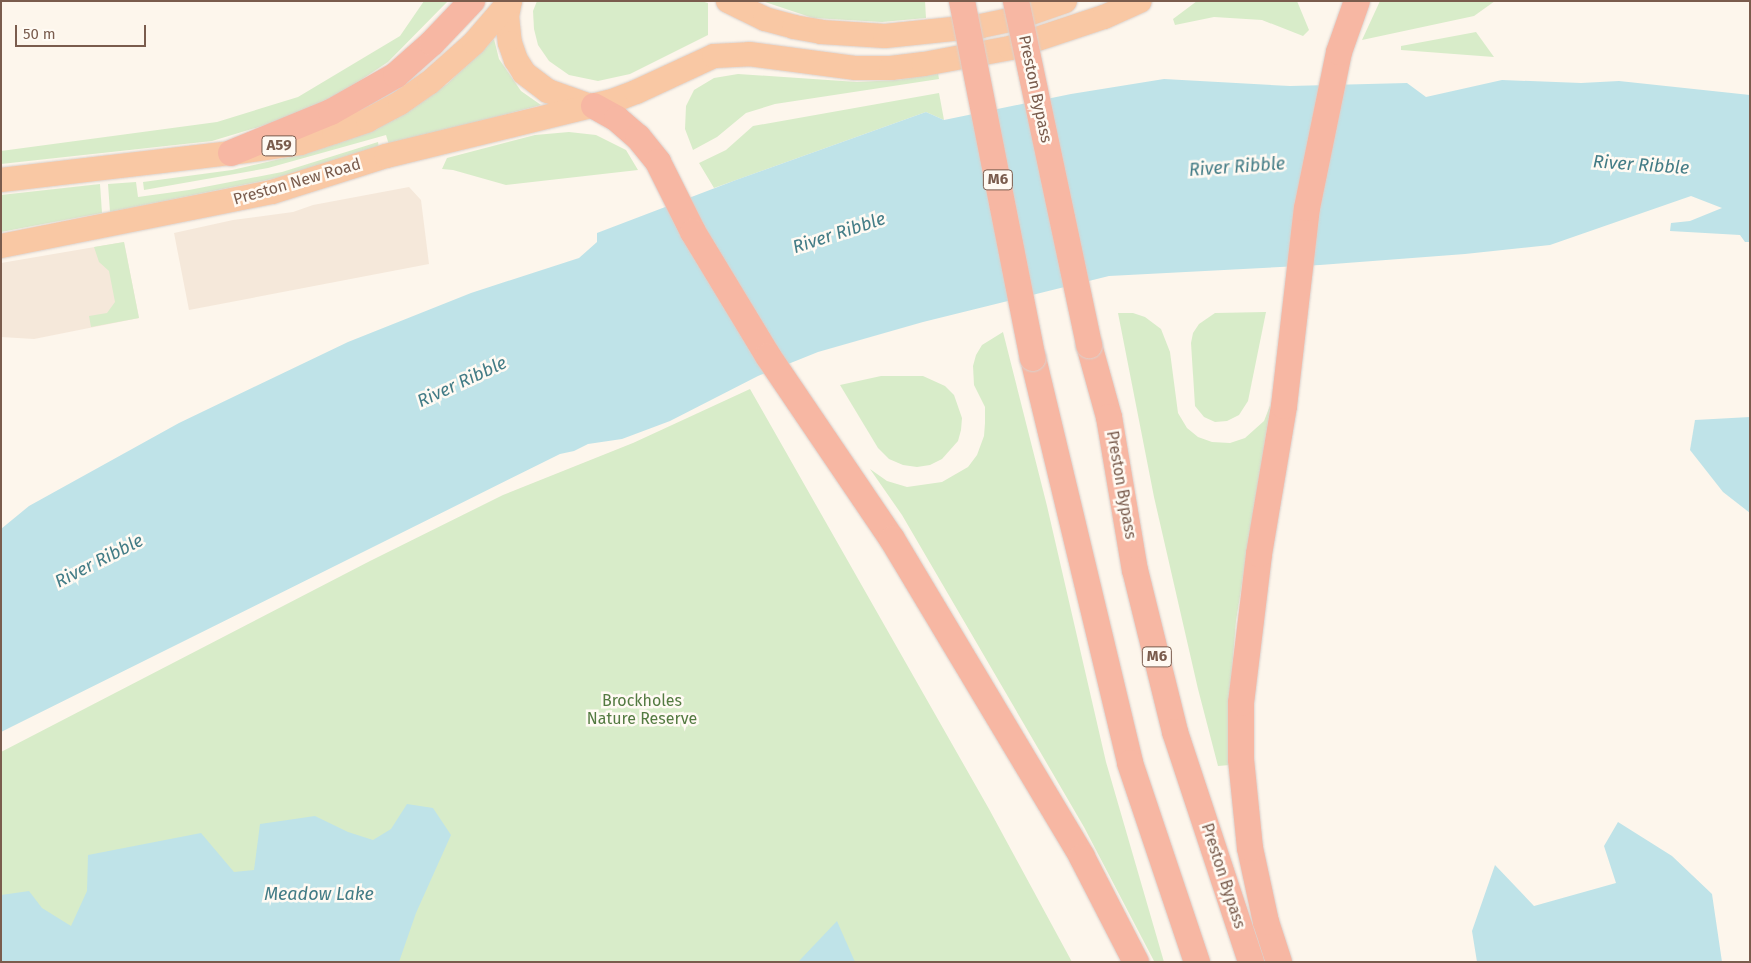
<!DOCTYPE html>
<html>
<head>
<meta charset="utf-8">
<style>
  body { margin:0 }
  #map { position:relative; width:1751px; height:963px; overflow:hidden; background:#fdf6ec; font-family:"Fira Sans",sans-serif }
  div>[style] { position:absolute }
  .residential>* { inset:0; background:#f5e8da }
  .green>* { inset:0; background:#d8ecc9 }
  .water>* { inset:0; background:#bfe3e8 }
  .roads { filter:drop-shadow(0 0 1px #dad1cd) drop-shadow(0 0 1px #dad1cd) }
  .trunk>* { height:24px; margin:-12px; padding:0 12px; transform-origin:12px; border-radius:12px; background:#f9c8a4 }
  .motorway>* { height:26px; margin:-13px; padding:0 13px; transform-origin:13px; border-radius:13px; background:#f7b7a3 }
  .bridges { filter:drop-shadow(0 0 1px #dad1cd) drop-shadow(0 0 1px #dad1cd) }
  .motorway-bridge>* { height:26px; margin:-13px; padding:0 13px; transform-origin:13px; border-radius:13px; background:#f7b7a3 }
  span { translate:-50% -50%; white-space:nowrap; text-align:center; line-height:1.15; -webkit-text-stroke:5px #fffaf3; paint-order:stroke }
  .shield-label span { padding:1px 4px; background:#fffaf3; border:1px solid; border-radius:4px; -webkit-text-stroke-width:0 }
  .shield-label { font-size:15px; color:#7a5c4d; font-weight:700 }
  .street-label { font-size:16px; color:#7a5c4d }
  .park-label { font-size:16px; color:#537a41 }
  .water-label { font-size:18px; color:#437c86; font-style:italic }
  .frame { position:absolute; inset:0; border:2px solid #7a5c4d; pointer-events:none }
  .scale { position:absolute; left:15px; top:25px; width:131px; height:22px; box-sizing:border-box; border:2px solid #7a5c4d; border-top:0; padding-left:6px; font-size:15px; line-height:18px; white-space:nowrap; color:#7a5c4d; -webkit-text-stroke:4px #fffaf3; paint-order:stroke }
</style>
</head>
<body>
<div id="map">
  <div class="residential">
    <i style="clip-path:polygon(409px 187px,421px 200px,429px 264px,189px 310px,174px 233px,233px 220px,293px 212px,313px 205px)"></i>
    <i style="clip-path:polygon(124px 242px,139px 318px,34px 339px,1px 337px,1px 263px)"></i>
  </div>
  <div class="green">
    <i style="clip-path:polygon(424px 1px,448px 1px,388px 62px,332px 99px,272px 123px,212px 141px,1px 164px,1px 151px,217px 122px,298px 97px,400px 36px)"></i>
    <i style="clip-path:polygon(537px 1px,701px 1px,708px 3px,708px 35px,630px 74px,598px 81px,569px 75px,549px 61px,538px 45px,534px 29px,533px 11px)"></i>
    <i style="clip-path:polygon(762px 1px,925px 1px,926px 18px,882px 22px,813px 18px)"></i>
    <i style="clip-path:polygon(1197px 1px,1297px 1px,1309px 30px,1303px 36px,1262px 20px,1214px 17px,1175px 25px,1173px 19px)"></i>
    <i style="clip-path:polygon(1380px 1px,1495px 1px,1474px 16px,1362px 40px)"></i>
    <i style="clip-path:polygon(1476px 32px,1494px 57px,1401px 50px,1401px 46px)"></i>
    <i style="clip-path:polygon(494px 39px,499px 59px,521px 91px,541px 105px,389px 145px,386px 135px,268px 168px,144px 190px,143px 182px,232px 170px,293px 156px,337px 143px,415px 107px,447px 84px)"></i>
    <i style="clip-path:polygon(938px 73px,939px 79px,775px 104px,746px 113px,717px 137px,693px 150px,685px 129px,686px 106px,694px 90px,714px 78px,738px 74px,857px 82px,897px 80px)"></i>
    <i style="clip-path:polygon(939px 93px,944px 120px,926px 112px,714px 188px,699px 163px,726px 150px,753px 126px)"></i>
    <i style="clip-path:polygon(569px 132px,596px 135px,626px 150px,638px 170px,506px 185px,453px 170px,442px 169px,447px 158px,535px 135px)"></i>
    <i style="clip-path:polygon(378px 142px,379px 148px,287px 176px,110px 212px,108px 184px,136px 182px,138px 197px,189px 190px,282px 172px)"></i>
    <i style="clip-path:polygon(100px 184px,102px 213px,1px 232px,1px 195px)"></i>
    <i style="clip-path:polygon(124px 242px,139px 318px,91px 327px,89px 316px,107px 313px,115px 302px,109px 271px,99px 262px,94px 247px)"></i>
    <i style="clip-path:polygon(1266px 312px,1248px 401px,1239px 415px,1227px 421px,1215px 422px,1204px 417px,1195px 406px,1191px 343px,1193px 333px,1199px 324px,1215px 313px)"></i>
    <i style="clip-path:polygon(1118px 313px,1133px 313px,1145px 317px,1161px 329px,1170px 352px,1178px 413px,1187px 428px,1198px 437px,1212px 442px,1230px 443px,1245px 438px,1264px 421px,1271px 403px,1236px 621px,1229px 708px,1230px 765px,1218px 766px,1198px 689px,1154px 497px)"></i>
    <i style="clip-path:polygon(1003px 332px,1047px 506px,1106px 762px,1164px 962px,1154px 961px,1084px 827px,902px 515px,870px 469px,887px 481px,907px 487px,942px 482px,968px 467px,977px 455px,984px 436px,985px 423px,985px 407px,974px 385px,973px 366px,976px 355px,982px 345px)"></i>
    <i style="clip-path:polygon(881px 376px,923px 376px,945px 386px,954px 395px,962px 418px,961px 430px,958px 441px,942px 459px,930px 465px,917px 467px,903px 465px,889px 459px,878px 448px,840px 385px)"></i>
    <i style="clip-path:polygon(750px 389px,989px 809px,1072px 962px,1px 962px,1px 752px,370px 561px,503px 495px,633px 443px)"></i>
  </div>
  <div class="water">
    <i style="clip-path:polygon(1164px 79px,1290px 86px,1407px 83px,1426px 97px,1502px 80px,1581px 83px,1619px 81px,1750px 95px,1750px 242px,1745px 242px,1740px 235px,1670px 231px,1671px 223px,1690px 221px,1722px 208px,1691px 196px,1550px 245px,1465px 254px,1320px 265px,1109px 276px,923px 322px,818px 352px,758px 376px,670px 421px,622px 439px,588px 444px,574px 451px,560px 454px,1px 732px,1px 529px,29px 506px,179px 423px,348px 342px,471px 293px,579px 258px,597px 242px,597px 233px,736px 180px,926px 112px,944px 120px,1071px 94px)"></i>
    <i style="clip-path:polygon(1750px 417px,1750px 513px,1723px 492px,1690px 450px,1695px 420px)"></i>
    <i style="clip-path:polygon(407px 804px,433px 808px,451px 835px,416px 913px,399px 962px,1px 962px,1px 895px,29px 891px,42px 908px,71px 926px,87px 891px,88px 855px,201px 833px,234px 872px,254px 870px,260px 824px,315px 816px,348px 832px,373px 840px,391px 829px)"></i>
    <i style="clip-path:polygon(1618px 822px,1672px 856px,1712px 894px,1722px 962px,1477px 962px,1472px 931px,1495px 865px,1534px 906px,1616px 883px,1604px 846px)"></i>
    <i style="clip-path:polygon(837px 921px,855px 962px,798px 962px)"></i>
  </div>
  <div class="roads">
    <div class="trunk">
      <i style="left:510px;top:1px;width:15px;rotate:101deg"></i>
      <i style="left:507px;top:16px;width:27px;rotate:84deg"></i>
      <i style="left:510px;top:43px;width:18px;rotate:71deg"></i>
      <i style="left:516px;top:60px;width:15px;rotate:58deg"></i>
      <i style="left:524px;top:73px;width:30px;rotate:37deg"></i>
      <i style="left:548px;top:91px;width:45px;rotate:19.7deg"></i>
      <i style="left:728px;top:1px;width:41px;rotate:25.9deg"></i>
      <i style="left:765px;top:19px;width:30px;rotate:15deg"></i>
      <i style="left:794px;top:27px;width:27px;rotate:10deg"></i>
      <i style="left:821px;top:32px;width:64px;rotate:3.6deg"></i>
      <i style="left:885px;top:36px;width:97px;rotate:-5.9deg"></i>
      <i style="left:981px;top:26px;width:34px;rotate:-12deg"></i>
      <i style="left:1014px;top:19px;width:54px;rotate:-19.4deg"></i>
      <i style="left:1px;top:180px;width:232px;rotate:-6.7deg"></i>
      <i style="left:231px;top:153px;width:70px;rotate:-8.2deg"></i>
      <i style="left:300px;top:143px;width:36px;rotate:-18deg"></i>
      <i style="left:334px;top:132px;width:36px;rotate:-19deg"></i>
      <i style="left:368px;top:120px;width:36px;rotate:-28deg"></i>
      <i style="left:400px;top:103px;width:35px;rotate:-35deg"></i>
      <i style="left:429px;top:83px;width:60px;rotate:-41.6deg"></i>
      <i style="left:474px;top:43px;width:55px;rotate:-49.4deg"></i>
      <i style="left:1px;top:246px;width:276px;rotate:-11.3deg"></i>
      <i style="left:272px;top:192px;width:120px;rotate:-17.5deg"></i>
      <i style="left:386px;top:156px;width:236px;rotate:-13.7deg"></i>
      <i style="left:615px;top:100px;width:22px;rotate:-21deg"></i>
      <i style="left:636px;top:92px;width:86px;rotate:-24.8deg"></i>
      <i style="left:714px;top:56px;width:35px;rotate:-3deg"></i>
      <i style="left:749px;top:54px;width:108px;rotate:7.5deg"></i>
      <i style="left:856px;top:68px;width:35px"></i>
      <i style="left:891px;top:68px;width:33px;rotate:-7deg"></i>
      <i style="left:924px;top:64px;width:87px;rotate:-10.5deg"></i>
      <i style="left:1010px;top:48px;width:99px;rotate:-18.3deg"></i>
      <i style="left:1104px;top:17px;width:39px;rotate:-24deg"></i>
    </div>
    <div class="motorway">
      <i style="left:594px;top:106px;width:26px;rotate:29deg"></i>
      <i style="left:617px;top:119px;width:28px;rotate:41deg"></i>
      <i style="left:638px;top:137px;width:32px;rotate:51deg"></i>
      <i style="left:658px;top:162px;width:78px;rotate:63.4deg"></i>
      <i style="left:693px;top:232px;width:145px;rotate:58.8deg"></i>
      <i style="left:768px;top:356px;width:221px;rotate:55.9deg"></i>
      <i style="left:892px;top:539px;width:370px;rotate:59.1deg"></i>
      <i style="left:1082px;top:857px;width:118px;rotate:62.8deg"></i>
      <i style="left:231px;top:153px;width:108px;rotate:-22.3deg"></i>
      <i style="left:331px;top:112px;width:75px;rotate:-29.6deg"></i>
      <i style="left:396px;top:75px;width:48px;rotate:-41.6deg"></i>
      <i style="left:432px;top:43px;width:58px;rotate:-46.4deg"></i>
      <i style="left:1089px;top:345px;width:75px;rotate:74.5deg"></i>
      <i style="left:1109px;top:417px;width:155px;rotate:80.4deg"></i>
      <i style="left:1135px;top:570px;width:167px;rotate:76.1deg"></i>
      <i style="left:1175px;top:732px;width:242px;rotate:71.7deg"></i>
      <i style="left:1033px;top:358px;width:416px;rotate:76.5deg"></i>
      <i style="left:1130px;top:763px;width:210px;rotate:71.4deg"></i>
      <i style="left:1279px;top:962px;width:42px;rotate:-108deg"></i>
      <i style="left:1266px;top:922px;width:76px;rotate:-102.2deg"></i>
      <i style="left:1250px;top:848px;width:89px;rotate:-95.8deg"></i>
      <i style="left:1241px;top:759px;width:56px;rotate:-90deg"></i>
      <i style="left:1241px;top:703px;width:150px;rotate:-83.1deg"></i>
      <i style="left:1259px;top:554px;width:150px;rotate:-80.4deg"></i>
      <i style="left:1284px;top:406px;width:199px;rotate:-83.4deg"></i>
      <i style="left:1307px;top:208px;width:159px;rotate:-78.4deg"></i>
      <i style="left:1339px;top:52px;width:54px;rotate:-70.6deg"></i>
    </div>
  </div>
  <div class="bridges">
    <div class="motorway-bridge">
      <i style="left:962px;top:1px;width:364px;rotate:78.8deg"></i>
      <i style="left:1016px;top:1px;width:352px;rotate:78deg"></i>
    </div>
  </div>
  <div class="shield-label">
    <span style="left:279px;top:146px">A59</span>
    <span style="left:998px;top:180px">M6</span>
    <span style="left:1157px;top:657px">M6</span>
  </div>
  <div class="street-label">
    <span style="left:1035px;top:89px;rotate:78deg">Preston Bypass</span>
    <span style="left:297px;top:182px;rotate:-16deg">Preston New Road</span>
    <span style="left:1121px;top:485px;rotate:80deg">Preston Bypass</span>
    <span style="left:1223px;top:876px;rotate:72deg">Preston Bypass</span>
  </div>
  <div class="park-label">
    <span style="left:642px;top:710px">Brockholes<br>Nature Reserve</span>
  </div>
  <div class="water-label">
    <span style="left:1641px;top:165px;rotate:4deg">River Ribble</span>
    <span style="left:1237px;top:167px;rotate:-4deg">River Ribble</span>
    <span style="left:839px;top:233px;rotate:-18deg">River Ribble</span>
    <span style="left:462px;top:382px;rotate:-25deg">River Ribble</span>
    <span style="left:99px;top:561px;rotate:-27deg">River Ribble</span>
    <span style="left:319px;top:894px">Meadow Lake</span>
  </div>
  <div class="frame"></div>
  <div class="scale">50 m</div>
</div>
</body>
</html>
